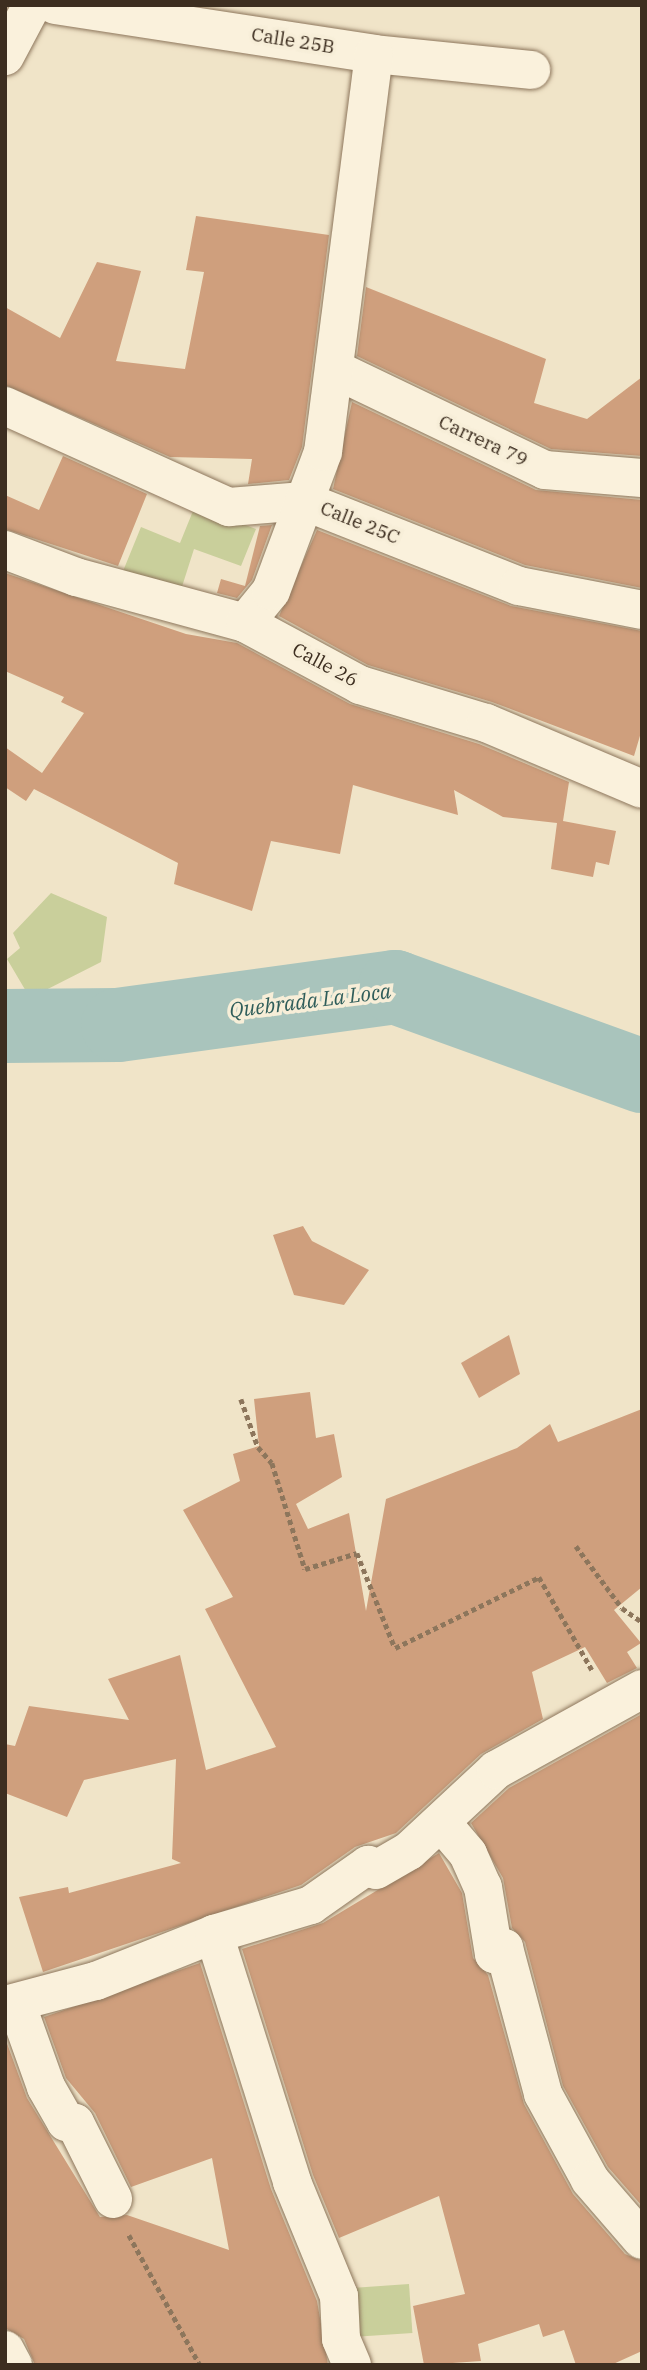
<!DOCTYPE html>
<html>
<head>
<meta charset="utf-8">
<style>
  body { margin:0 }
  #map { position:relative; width:647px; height:2370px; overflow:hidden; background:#f0e4c8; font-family:"IBM Plex Serif",serif }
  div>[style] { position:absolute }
  .green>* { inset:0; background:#c9cf9b; transform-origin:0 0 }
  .river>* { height:74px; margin:-37px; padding:0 37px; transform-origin:37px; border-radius:37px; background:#a9c4bc }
  .building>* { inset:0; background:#cf9f7d }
  .path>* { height:4.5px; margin-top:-2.25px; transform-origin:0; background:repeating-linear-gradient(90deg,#8d765c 0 5px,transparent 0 8.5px) }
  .roads { filter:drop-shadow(0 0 2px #8d765c) drop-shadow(0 0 2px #8d765c) }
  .minor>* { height:38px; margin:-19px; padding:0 19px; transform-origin:19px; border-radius:19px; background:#faf1dc }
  span { translate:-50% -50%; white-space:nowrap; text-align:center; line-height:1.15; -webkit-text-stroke:7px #f7eed8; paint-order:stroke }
  .street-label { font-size:19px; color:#3d2e20 }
  .water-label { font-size:21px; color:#2f5d5a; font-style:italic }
  .frame { position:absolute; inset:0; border:7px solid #3d2e20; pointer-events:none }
</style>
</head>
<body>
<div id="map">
  <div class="green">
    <i style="clip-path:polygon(195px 506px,256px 529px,241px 566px,194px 549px,179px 596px,121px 576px,141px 527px,180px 543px)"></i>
    <i style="clip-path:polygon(51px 893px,107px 917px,101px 962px,30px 998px,7px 959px,20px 948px,13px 933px)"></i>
    <i style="left:409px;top:2284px;width:49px;height:60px;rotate:86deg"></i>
  </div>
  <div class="river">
    <i style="left:5px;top:1026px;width:113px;rotate:-0.5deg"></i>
    <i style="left:118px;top:1025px;width:280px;rotate:-7.8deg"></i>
    <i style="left:395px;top:987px;width:263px;rotate:19.8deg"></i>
  </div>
  <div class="building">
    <i style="clip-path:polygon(196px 216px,329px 235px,302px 447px,289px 480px,248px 484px,252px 459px,170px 457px,5px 385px,5px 307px,60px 338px,97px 262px,141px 271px,116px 361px,185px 369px,204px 272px,186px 270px)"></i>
    <i style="clip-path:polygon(366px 287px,546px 359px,534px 403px,587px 419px,642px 377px,642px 456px,551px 449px,357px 356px)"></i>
    <i style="clip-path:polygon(352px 402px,536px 490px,642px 500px,642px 588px,525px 565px,333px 489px)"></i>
    <i style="clip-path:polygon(63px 456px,147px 494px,118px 566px,5px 529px,5px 495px,39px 510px)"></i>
    <i style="clip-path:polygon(272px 525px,252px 580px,237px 598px,217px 593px,221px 579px,245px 586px,260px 526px)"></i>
    <i style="clip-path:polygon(317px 530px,511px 606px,642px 631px,642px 729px,634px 756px,492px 702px,368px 665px,279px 616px)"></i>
    <i style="clip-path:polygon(5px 573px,186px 634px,237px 643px,350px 704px,479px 744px,569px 782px,563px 821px,616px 831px,609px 865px,596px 862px,593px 877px,551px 869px,557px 823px,503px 817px,454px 790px,458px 815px,353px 785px,340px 854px,271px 841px,252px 911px,174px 884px,178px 863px,34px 789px,26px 801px,5px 787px,5px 747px,42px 773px,84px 713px,61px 702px,64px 697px,5px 671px)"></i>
    <i style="clip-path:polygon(303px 1226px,312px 1241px,369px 1270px,344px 1305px,294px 1295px,273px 1235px)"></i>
    <i style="clip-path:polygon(509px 1335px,520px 1374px,479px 1398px,461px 1363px)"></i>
    <i style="clip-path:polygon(310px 1392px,316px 1438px,334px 1434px,342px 1477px,296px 1504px,308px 1529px,349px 1513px,366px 1611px,386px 1499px,517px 1448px,550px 1424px,558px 1442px,642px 1409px,642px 1587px,614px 1610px,641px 1643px,627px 1652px,637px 1668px,607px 1683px,585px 1647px,532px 1672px,543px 1719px,481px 1754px,396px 1833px,355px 1847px,301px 1885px,43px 1972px,19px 1897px,68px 1887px,69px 1893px,181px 1863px,172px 1859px,176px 1759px,84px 1780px,67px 1817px,5px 1793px,5px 1744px,15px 1746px,29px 1706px,129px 1720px,108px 1679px,180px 1655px,206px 1770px,276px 1747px,205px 1609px,233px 1597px,183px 1510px,240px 1481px,233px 1454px,259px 1446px,254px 1399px)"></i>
    <i style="clip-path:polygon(642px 1714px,642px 2206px,608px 2167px,563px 2086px,525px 1942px,512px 1928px,503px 1878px,471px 1823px,509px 1788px)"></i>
    <i style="clip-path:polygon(439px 1853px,462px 1893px,473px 1958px,488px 1975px,524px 2104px,573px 2194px,625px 2254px,642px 2261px,642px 2351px,611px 2365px,576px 2365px,564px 2330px,543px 2337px,539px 2324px,478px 2344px,481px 2361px,424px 2365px,413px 2306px,465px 2294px,439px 2196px,339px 2238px,313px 2175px,242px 1949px,323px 1923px)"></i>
    <i style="clip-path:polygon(200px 1963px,271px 2189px,317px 2301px,328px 2365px,35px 2365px,24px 2339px,5px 2328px,5px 2038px,27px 2098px,100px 2217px,127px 2215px,229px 2250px,212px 2158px,131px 2187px,95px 2113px,66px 2078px,44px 2017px)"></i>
  </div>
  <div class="path">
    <i style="left:241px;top:1399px;width:51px;rotate:70.5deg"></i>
    <i style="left:258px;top:1447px;width:21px;rotate:49deg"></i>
    <i style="left:272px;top:1463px;width:111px;rotate:72.7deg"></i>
    <i style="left:305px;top:1569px;width:54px;rotate:-17.1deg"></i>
    <i style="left:357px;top:1553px;width:102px;rotate:68.2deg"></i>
    <i style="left:395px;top:1648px;width:161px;rotate:-26.2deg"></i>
    <i style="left:539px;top:1577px;width:107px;rotate:60.3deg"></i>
    <i style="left:576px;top:1546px;width:77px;rotate:53.4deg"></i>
    <i style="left:622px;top:1608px;width:24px;rotate:35deg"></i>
    <i style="left:129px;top:2235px;width:148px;rotate:61.4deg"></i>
  </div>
  <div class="roads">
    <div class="minor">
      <i style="left:55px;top:5px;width:323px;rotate:8.7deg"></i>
      <i style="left:374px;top:54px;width:158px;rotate:5.8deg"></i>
      <i style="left:5px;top:56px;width:58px;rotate:-62.1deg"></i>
      <i style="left:334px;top:369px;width:234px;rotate:25.6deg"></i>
      <i style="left:545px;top:470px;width:97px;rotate:4.7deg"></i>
      <i style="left:5px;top:406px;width:246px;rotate:24.3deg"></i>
      <i style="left:229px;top:507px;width:75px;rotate:-4.6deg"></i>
      <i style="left:304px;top:501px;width:231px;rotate:21.6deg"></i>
      <i style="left:519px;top:586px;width:125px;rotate:11deg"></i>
      <i style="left:5px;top:550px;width:76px;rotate:20.8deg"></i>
      <i style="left:76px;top:577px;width:175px;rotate:15.2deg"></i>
      <i style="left:245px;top:623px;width:131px;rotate:28.3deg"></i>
      <i style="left:360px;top:685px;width:132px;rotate:16.8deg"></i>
      <i style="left:486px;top:723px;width:169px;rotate:22.9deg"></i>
      <i style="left:245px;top:623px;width:41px;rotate:-50.9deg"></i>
      <i style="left:271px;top:591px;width:148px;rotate:-69.5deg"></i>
      <i style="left:323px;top:452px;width:401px;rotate:-82.7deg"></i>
      <i style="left:441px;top:1822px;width:42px;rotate:49.8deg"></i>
      <i style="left:468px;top:1854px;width:36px;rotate:66deg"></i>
      <i style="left:483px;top:1887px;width:68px;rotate:80.7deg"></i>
      <i style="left:494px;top:1954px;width:12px;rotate:-31deg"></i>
      <i style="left:504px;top:1948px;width:151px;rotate:75deg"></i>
      <i style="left:543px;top:2094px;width:98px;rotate:61.3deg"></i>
      <i style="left:590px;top:2180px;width:79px;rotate:49.1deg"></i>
      <i style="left:214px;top:1934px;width:260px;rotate:72.5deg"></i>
      <i style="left:292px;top:2182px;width:123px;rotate:67.6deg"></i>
      <i style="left:339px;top:2296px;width:43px;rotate:87.3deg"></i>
      <i style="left:341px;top:2339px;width:28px;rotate:67deg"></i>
      <i style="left:16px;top:2003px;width:89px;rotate:70.3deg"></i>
      <i style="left:46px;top:2087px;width:40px;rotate:60.3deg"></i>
      <i style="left:66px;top:2122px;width:9px;rotate:6deg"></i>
      <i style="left:75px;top:2123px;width:85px;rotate:63.4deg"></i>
      <i style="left:5px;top:2005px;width:94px;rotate:-14.8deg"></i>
      <i style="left:96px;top:1981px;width:127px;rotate:-21.7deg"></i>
      <i style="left:214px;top:1934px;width:101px;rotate:-16.6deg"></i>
      <i style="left:311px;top:1905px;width:70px;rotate:-35.1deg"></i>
      <i style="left:368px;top:1865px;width:9px;rotate:32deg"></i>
      <i style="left:376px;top:1870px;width:38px;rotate:-30deg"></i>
      <i style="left:409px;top:1851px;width:119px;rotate:-43deg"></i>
      <i style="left:496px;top:1770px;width:167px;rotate:-29deg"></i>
      <i style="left:5px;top:2350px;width:17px;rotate:62deg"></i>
    </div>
  </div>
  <div class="street-label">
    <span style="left:293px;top:41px;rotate:9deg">Calle 25B</span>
    <span style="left:483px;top:441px;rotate:25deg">Carrera 79</span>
    <span style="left:360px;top:523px;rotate:22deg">Calle 25C</span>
    <span style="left:325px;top:665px;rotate:28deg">Calle 26</span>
  </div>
  <div class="water-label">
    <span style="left:310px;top:1000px;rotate:-7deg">Quebrada La Loca</span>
  </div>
  <div class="frame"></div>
</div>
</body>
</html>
